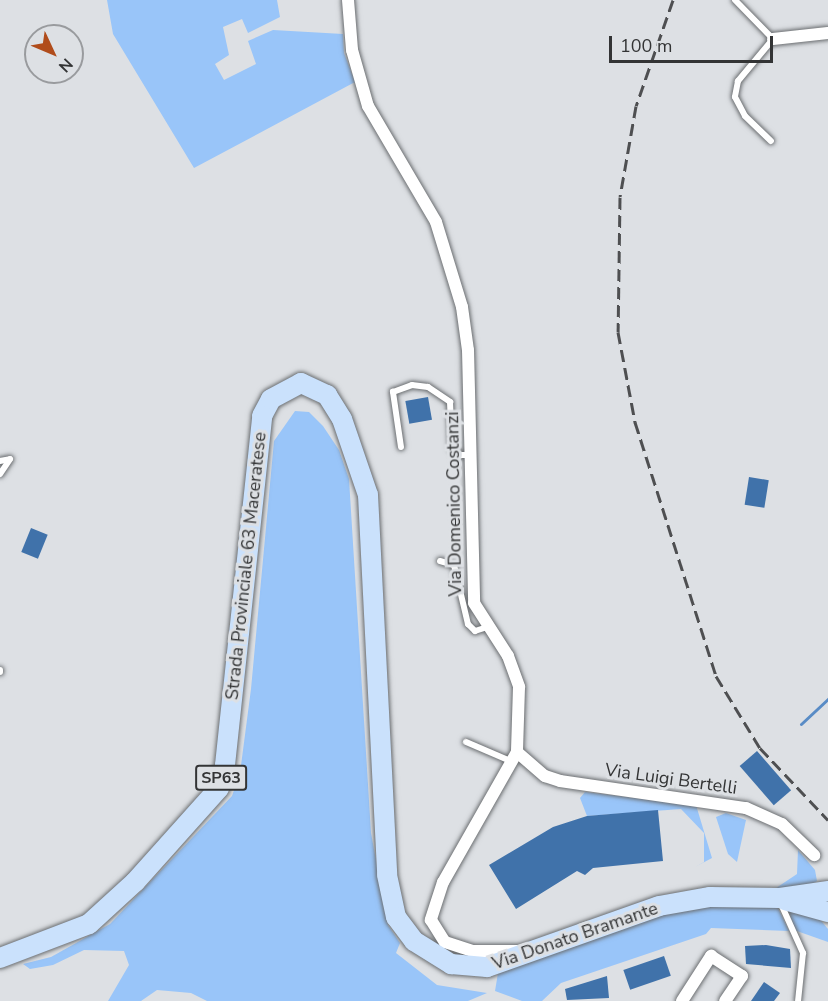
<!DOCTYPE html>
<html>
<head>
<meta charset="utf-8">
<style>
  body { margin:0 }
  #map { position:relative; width:828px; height:1001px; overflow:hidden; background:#dde0e4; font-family:"Nunito Sans",sans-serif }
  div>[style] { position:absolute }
  .green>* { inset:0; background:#99c5f9 }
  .stream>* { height:3px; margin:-1.5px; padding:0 1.5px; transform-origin:1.5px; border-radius:1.5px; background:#598cc6 }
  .building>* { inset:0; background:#4072aa; transform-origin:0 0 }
  .roads { filter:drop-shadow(0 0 2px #6b6e71) drop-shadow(0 0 2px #6b6e71) }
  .service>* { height:6px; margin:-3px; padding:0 3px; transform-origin:3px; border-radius:3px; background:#fff }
  .minor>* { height:12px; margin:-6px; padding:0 6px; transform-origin:6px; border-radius:6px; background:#fff }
  .primary>* { height:20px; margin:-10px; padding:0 10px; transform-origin:10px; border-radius:10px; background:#cae1fc }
  .rail>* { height:3px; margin-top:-1.5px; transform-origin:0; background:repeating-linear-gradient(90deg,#4e4f51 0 12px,transparent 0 18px) }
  span { translate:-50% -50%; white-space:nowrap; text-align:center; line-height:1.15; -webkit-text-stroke:6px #dde0e4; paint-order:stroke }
  .shield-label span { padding:2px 4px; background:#dde0e4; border:2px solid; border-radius:4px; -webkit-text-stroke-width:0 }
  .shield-label { font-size:16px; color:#333435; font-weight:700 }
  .street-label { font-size:18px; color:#333435 }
  .north { position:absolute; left:24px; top:24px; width:60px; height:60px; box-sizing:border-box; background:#dde0e4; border:2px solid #999b9e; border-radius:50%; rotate:134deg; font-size:16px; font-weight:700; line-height:24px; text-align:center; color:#333435 }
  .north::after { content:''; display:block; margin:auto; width:21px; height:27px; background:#b04c1b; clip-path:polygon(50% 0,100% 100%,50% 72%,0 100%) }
  .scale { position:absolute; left:609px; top:36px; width:164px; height:27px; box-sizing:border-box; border:3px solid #333435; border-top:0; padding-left:8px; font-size:18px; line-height:21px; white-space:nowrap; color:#333435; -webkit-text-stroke:4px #dde0e4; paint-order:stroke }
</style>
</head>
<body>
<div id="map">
  <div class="green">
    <i style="clip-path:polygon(107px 0,277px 0,280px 17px,248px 33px,242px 19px,223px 27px,229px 55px,215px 64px,224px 80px,256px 64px,248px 41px,273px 30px,343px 34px,344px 53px,355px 82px,194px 168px,113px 34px)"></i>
    <i style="clip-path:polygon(295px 411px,309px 412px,323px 426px,339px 450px,349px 479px,371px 833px,388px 925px,400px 943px,396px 953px,437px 985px,487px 993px,468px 1001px,207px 1001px,191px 993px,157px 990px,141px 1001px,108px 1001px,129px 965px,124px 951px,84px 950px,53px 965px,30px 969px,23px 964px,51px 957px,110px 924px,232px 796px,240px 773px,251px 689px,274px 441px)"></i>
    <i style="clip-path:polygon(585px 792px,696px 805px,712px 858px,695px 867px,704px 862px,704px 833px,681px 809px,587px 816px,580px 798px)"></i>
    <i style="clip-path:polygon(726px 813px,746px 820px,737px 862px,728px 854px,716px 817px)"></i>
    <i style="clip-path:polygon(798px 850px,815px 870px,817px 881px,807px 887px,776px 888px,797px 874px)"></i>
    <i style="clip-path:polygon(702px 906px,777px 906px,789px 931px,711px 928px,706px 934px,561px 983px,542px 1001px,522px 1001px,495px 991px,498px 973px,652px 916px)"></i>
    <i style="clip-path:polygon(788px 907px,818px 917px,828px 929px,828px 942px,794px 930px)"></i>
  </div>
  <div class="stream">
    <i style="left:801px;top:724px;width:37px;rotate:-43deg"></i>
  </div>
  <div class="building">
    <i style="left:428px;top:397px;width:23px;height:23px;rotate:80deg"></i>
    <i style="left:749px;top:477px;width:20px;height:28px;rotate:9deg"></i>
    <i style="left:31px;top:528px;width:18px;height:26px;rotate:22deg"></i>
    <i style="left:757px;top:751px;width:52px;height:23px;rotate:49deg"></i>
    <i style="clip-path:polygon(658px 810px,663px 861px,593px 868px,585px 875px,577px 871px,516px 909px,489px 865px,553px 827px,587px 816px)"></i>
    <i style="clip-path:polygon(766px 945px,790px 949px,791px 968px,746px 964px,745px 946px)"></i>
    <i style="left:664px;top:956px;width:21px;height:43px;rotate:71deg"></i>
    <i style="clip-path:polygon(607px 976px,609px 998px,567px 1000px,565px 989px)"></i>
    <i style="clip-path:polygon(764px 982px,780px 993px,774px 1001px,751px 1001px)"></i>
  </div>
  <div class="roads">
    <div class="service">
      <i style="left:735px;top:0;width:54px;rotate:45.7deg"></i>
      <i style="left:773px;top:39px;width:55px;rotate:129.8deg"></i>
      <i style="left:738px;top:81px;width:16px;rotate:101deg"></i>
      <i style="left:735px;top:97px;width:21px;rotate:62deg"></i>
      <i style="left:745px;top:116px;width:36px;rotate:44deg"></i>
      <i style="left:401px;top:447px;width:56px;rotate:-98.3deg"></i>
      <i style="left:393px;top:392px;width:20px;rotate:-20deg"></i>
      <i style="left:412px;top:385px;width:16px;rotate:7deg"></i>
      <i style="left:428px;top:387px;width:27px;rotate:34deg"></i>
      <i style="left:450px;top:402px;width:46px;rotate:87.5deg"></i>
      <i style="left:452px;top:448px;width:11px;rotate:41deg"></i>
      <i style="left:460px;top:455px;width:9px"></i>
      <i style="left:0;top:461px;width:10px;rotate:-11deg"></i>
      <i style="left:0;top:474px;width:18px;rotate:-56deg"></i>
      <i style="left:440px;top:561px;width:15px;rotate:16deg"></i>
      <i style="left:454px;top:565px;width:61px;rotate:76.7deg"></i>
      <i style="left:468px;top:624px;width:10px;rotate:45deg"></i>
      <i style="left:475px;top:631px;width:13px;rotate:-18deg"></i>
      <i style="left:0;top:670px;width:2px;rotate:90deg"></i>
      <i style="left:466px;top:742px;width:51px;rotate:23.1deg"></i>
      <i style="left:781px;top:904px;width:54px;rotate:65.8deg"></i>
      <i style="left:803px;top:953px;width:48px;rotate:95.9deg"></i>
    </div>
    <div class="minor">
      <i style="left:348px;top:0;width:50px;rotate:85.4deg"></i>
      <i style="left:352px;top:50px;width:58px;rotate:74.1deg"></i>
      <i style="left:368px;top:106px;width:134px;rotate:59.6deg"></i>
      <i style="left:436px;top:222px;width:89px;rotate:73deg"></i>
      <i style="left:462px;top:307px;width:43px;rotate:82.1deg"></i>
      <i style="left:468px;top:350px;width:253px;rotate:88.6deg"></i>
      <i style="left:474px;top:603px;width:63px;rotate:57.3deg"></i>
      <i style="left:508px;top:656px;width:33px;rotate:70deg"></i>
      <i style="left:519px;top:687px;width:65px;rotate:91.8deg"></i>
      <i style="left:517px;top:752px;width:150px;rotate:119.6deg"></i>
      <i style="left:443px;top:882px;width:40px;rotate:108deg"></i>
      <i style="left:431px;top:920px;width:26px;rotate:58deg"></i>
      <i style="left:445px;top:942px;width:29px;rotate:18deg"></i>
      <i style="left:473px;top:951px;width:47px"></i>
      <i style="left:773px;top:39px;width:55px;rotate:-6.2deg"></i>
      <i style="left:517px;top:752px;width:37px;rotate:41deg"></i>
      <i style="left:545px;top:776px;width:16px;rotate:18deg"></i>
      <i style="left:560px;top:781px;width:188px;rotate:8.3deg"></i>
      <i style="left:746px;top:808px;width:39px;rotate:24deg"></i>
      <i style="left:782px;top:824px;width:45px;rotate:44.1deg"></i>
      <i style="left:682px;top:1001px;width:54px;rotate:-57.2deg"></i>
      <i style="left:711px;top:956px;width:37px;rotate:33deg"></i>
      <i style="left:742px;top:976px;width:30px;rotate:124deg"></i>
    </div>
    <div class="primary">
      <i style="left:785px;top:900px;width:45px;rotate:15.6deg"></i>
      <i style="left:0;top:958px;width:95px;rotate:-20.9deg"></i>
      <i style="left:89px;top:924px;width:62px;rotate:-42.4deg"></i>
      <i style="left:135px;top:882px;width:126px;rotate:-48.2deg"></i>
      <i style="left:219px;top:788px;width:24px;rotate:-75deg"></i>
      <i style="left:225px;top:765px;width:351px;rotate:-83.9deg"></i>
      <i style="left:262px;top:416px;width:19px;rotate:-62deg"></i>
      <i style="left:271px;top:399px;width:34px;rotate:-28deg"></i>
      <i style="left:301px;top:383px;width:29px;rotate:25deg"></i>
      <i style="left:327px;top:395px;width:28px;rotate:58deg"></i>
      <i style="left:342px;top:419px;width:80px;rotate:71.1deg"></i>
      <i style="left:368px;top:495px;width:380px;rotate:87.1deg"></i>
      <i style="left:387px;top:875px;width:43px;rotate:77.9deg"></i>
      <i style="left:396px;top:917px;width:30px;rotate:53deg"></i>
      <i style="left:414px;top:941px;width:44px;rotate:31.9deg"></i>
      <i style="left:451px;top:964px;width:36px;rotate:5deg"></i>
      <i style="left:487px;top:967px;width:182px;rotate:-19.5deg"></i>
      <i style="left:659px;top:906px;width:52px;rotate:-10deg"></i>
      <i style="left:710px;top:897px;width:70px;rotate:0.8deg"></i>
      <i style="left:780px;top:898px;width:49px;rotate:-8.3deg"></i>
    </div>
  </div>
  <div class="rail">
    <i style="left:673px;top:0;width:112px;rotate:109.2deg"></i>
    <i style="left:636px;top:106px;width:92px;rotate:100deg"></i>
    <i style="left:620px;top:197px;width:135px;rotate:90.8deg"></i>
    <i style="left:618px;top:332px;width:92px;rotate:79.3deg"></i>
    <i style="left:635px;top:422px;width:267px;rotate:72.3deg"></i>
    <i style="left:716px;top:676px;width:84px;rotate:58.6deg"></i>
    <i style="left:760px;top:748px;width:99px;rotate:46.6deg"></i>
  </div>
  <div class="shield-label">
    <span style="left:221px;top:778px">SP63</span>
  </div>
  <div class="street-label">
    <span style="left:454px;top:504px;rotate:-91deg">Via Domenico Costanzi</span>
    <span style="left:246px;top:566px;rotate:-84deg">Strada Provinciale 63 Maceratese</span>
    <span style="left:671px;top:779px;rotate:8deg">Via Luigi Bertelli</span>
    <span style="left:575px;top:936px;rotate:-19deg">Via Donato Bramante</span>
  </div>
  <div class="north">N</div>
  <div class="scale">100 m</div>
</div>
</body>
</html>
